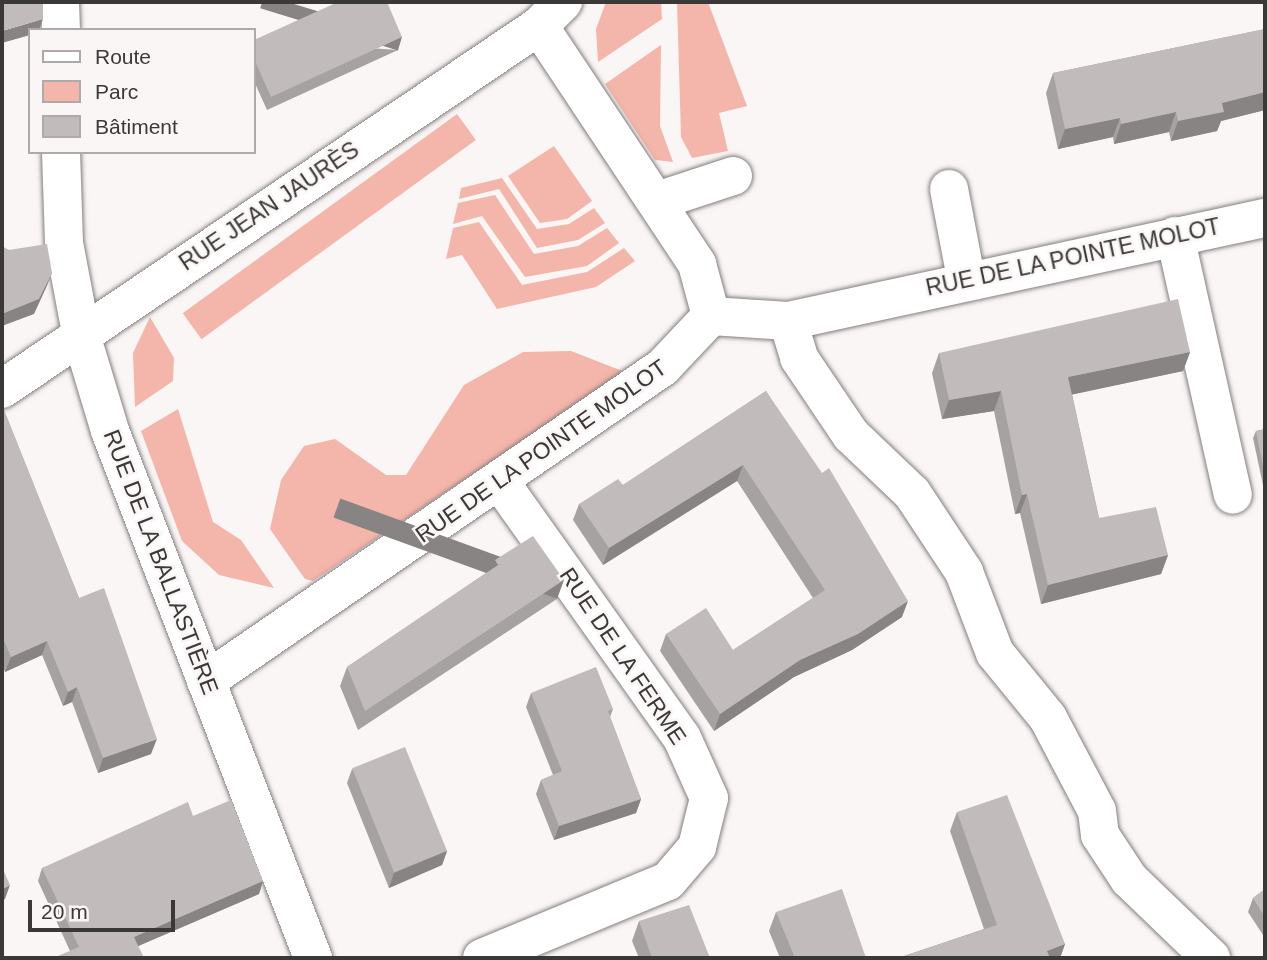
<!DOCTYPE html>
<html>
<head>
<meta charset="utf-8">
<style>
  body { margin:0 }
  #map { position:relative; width:1267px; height:960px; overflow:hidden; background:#faf6f5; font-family:Helvetica,sans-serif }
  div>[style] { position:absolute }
  .green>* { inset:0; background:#f4b5aa; transform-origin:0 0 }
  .roads { filter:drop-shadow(0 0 2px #847f7f) drop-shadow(0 0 2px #847f7f) }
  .minor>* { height:38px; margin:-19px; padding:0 19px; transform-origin:19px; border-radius:19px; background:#fff }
  .wall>* { inset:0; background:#a6a2a1 }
  .shaded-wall>* { inset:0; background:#878483; transform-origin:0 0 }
  .building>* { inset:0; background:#c1bcbb; transform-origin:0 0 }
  span { translate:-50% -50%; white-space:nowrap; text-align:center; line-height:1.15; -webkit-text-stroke:5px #faf6f5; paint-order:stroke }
  .street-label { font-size:23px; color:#3b3938 }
  .frame { position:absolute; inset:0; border:4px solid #3b3938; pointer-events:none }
  .legend { position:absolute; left:28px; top:28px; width:228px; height:126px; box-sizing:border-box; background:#faf6f5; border:2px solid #aeaaa9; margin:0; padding:9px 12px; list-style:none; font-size:21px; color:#3b3938 }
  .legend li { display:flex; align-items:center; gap:14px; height:35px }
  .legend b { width:35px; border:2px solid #aeaaa9 }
  .scale { position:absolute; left:28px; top:900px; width:147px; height:32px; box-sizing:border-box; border:4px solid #3b3938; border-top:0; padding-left:9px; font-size:21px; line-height:24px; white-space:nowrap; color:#3b3938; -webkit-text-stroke:5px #faf6f5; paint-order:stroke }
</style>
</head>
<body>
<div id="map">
  <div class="green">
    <i style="clip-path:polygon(606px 2px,661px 2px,662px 19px,598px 62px,596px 29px)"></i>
    <i style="clip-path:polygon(677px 2px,708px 2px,747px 106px,719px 113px,728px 151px,692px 158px,681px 137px)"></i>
    <i style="clip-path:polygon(661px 45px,660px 126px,673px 162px,655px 160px,605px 84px)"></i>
    <i style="left:457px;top:114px;width:32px;height:339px;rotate:54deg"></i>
    <i style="clip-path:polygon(554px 146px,592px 201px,567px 219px,540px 223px,508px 176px)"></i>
    <i style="clip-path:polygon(502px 178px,537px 229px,569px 224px,594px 208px,605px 223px,578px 240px,537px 248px,499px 189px,459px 199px,461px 188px)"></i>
    <i style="clip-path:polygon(495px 195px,534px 254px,578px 246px,607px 228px,619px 243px,587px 266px,525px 277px,482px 216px,453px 224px,458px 203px)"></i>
    <i style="clip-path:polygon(479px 222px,522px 285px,587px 272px,624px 248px,635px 261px,596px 287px,497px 309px,462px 255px,446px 259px,453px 228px)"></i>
    <i style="clip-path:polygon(150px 317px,174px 358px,173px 381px,135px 407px,133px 353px)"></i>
    <i style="clip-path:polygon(571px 351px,625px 372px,313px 581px,305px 579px,270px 529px,281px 480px,304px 446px,335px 439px,386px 475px,406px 475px,464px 385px,523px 352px)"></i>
    <i style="clip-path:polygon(178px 409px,213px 522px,241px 540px,274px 588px,219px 575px,182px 541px,141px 431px)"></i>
  </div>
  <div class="roads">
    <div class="minor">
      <i style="left:60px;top:2px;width:28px;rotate:88deg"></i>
      <i style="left:539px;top:26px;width:286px;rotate:56.4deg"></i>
      <i style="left:697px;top:264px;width:54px;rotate:74.9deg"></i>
      <i style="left:61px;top:152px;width:91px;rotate:88.1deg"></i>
      <i style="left:64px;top:243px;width:97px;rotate:79.3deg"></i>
      <i style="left:82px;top:338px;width:97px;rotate:73.2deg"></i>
      <i style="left:110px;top:431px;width:565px;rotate:68.93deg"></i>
      <i style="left:949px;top:189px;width:91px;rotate:79.2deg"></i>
      <i style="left:657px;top:201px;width:80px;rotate:-18.2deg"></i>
      <i style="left:1175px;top:236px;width:265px;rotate:77.4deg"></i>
      <i style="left:711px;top:316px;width:77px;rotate:3.7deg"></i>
      <i style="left:788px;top:321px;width:488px;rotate:-12.2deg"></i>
      <i style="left:788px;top:321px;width:39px;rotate:73deg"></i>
      <i style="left:799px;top:358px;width:93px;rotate:56deg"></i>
      <i style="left:851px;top:435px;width:84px;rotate:43.6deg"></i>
      <i style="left:912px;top:493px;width:95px;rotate:56.6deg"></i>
      <i style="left:964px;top:572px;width:87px;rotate:69.1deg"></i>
      <i style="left:995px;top:653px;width:84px;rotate:50.8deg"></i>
      <i style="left:1048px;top:718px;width:105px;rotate:62.2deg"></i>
      <i style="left:1097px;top:811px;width:24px;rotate:83deg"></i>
      <i style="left:1100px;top:835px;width:53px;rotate:56.6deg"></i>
      <i style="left:1129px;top:879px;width:114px;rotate:43.9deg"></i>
      <i style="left:2px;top:389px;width:648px;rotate:-34.06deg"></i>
      <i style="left:539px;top:26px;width:34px;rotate:-45deg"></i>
      <i style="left:206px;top:681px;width:554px;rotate:-34.49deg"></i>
      <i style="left:663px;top:367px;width:70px;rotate:-46.7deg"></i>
      <i style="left:482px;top:958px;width:201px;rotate:-22.5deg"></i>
      <i style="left:668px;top:881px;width:45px;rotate:-49.5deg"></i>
      <i style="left:697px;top:847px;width:50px;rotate:-76.2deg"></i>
      <i style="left:709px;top:798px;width:66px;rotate:-114.2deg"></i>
      <i style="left:682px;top:738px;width:313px;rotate:-125.4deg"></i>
    </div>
  </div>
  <div class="wall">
    <i style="clip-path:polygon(1265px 29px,1265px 110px,1221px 121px,1217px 131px,1171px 141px,1169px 132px,1114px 144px,1113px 137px,1058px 149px,1046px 93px,1053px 73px)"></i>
    <i style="clip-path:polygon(254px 40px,398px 50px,267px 110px,254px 81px)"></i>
    <i style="clip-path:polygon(1190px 352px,1183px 371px,1072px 394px,1099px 518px,1168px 555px,1161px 574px,1041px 604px,1020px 513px,1015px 514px,994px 411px,942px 419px,932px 373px,939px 353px)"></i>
    <i style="clip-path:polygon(766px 391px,902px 617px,852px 650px,794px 677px,714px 731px,660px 651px,666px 634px,733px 650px,813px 598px,737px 481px,603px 565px,573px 520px,579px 504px,623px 485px)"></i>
    <i style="clip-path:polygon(2px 405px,79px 598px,151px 754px,98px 773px,72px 702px,63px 706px,42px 655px,5px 672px,2px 664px)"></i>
    <i style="clip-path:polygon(1265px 429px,1265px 490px,1264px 490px,1253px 438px,1256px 431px)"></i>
    <i style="clip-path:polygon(495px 560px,557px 599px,358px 730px,340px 686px,347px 667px,492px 569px)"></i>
    <i style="clip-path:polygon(531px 693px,613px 709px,610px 717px,641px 799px,636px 813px,554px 840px,536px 794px,541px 780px,553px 775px,526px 707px)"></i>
    <i style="clip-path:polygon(352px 769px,447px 851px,442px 865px,389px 888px,347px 783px)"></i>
    <i style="clip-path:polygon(957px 812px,1065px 944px,1060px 958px,898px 958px,984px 929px,950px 831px)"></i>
    <i style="clip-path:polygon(193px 816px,263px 881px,259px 894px,138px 946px,70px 951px,38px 881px,42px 868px)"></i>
    <i style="clip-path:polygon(1265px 889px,1265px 938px,1248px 912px,1253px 898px)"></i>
    <i style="clip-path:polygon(776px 912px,866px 958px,780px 958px,769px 931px)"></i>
    <i style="clip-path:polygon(639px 921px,710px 958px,639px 958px,632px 941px)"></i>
  </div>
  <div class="shaded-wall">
    <i style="clip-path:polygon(43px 19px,39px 30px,30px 30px,30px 35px,2px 43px,2px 31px)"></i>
    <i style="left:402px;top:37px;width:14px;height:144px;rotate:107deg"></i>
    <i style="clip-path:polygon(1265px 92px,1265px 110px,1221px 121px,1217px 131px,1171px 141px,1178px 121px,1222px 103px)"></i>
    <i style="clip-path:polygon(1176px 112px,1169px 132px,1114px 144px,1121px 124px)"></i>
    <i style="clip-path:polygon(1120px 118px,1113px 137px,1058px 149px,1065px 129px)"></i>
    <i style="clip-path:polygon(52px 273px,46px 288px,34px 314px,2px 326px,2px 314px)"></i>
    <i style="clip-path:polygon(1190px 352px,1183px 371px,1061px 397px,1068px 377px)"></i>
    <i style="clip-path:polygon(1001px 391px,994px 411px,942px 419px,949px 400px)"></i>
    <i style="clip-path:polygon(743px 465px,737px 481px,603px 565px,609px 548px)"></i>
    <i style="clip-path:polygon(1027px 494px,1020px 513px,1015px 514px,1022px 495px)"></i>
    <i style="clip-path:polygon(1168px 555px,1161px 574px,1041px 604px,1048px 585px)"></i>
    <i style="left:564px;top:580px;width:20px;height:238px;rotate:110deg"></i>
    <i style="clip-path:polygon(908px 601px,902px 617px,852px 650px,794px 677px,714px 731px,720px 714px,800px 660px)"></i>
    <i style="clip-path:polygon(47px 641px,42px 655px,5px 672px,11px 657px)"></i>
    <i style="clip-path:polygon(77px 687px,72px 702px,63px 706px,68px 692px)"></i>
    <i style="clip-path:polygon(157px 739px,151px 754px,98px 773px,103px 758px)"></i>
    <i style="clip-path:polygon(641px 799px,636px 813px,554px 840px,559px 826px)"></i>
    <i style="clip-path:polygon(447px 851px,442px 865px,389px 888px,394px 873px)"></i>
    <i style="clip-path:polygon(263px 881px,259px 894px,129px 950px,134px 937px)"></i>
    <i style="clip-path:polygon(10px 885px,5px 899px,2px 901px,2px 889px)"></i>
    <i style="clip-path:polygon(1065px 944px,1060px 958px,1045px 958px,1047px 951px)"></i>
  </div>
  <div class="building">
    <i style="clip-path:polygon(2px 2px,43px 2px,43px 19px,2px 31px)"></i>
    <i style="clip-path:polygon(338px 2px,387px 2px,402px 37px,271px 97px,254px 59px,254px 40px)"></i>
    <i style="clip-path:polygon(1265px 29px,1265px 92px,1222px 103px,1224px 112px,1178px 121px,1176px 112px,1121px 124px,1120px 118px,1065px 129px,1053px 73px)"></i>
    <i style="clip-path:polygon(47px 244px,52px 273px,39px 299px,2px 314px,2px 246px,9px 250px)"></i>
    <i style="clip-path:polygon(1178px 299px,1190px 352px,1068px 377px,1099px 518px,1156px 507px,1168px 555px,1048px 585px,1027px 494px,1022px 495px,1001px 391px,949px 400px,939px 353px)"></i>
    <i style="clip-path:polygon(766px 391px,822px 473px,829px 468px,908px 601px,858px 634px,800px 660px,720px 714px,666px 634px,706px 608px,733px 650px,825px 590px,743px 465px,609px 548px,579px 504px,618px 479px,623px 485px)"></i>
    <i style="clip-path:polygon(2px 405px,79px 598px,104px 588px,157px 739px,103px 758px,77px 687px,68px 692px,47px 641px,11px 657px,2px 636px)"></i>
    <i style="clip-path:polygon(1265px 429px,1265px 477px,1256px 431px)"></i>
    <i style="clip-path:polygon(533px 536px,564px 580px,365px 711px,347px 667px,498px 565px,495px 560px)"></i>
    <i style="clip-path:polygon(596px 667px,613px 709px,608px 711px,641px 799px,559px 826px,541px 780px,562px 771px,531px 693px)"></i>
    <i style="left:405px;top:747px;width:112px;height:57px;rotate:68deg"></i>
    <i style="clip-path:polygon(1007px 795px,1065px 944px,1047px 951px,1050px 958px,898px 958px,997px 925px,957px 812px)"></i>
    <i style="clip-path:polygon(231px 800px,263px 881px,134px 937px,144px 958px,53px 958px,79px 947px,42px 868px,188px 802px,193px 816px)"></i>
    <i style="clip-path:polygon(2px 867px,10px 885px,2px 889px)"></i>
    <i style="clip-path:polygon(842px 889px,866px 958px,795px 958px,776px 912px)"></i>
    <i style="clip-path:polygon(1265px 889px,1265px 917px,1253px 898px)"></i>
    <i style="clip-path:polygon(689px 905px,710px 958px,652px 958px,639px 921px)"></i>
  </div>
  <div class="street-label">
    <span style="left:269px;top:206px;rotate:-34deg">RUE JEAN JAURÈS</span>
    <span style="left:1073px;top:257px;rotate:-12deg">RUE DE LA POINTE MOLOT</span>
    <span style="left:541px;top:451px;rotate:-35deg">RUE DE LA POINTE MOLOT</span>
    <span style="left:161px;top:562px;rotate:69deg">RUE DE LA BALLASTIÈRE</span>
    <span style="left:623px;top:656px;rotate:56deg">RUE DE LA FERME</span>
  </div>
  <div class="frame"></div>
  <ul class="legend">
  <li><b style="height:9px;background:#fff"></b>Route</li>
  <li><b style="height:19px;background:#f4b5aa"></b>Parc</li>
  <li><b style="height:19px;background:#c1bcbb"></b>Bâtiment</li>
  </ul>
  <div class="scale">20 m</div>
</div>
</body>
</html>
